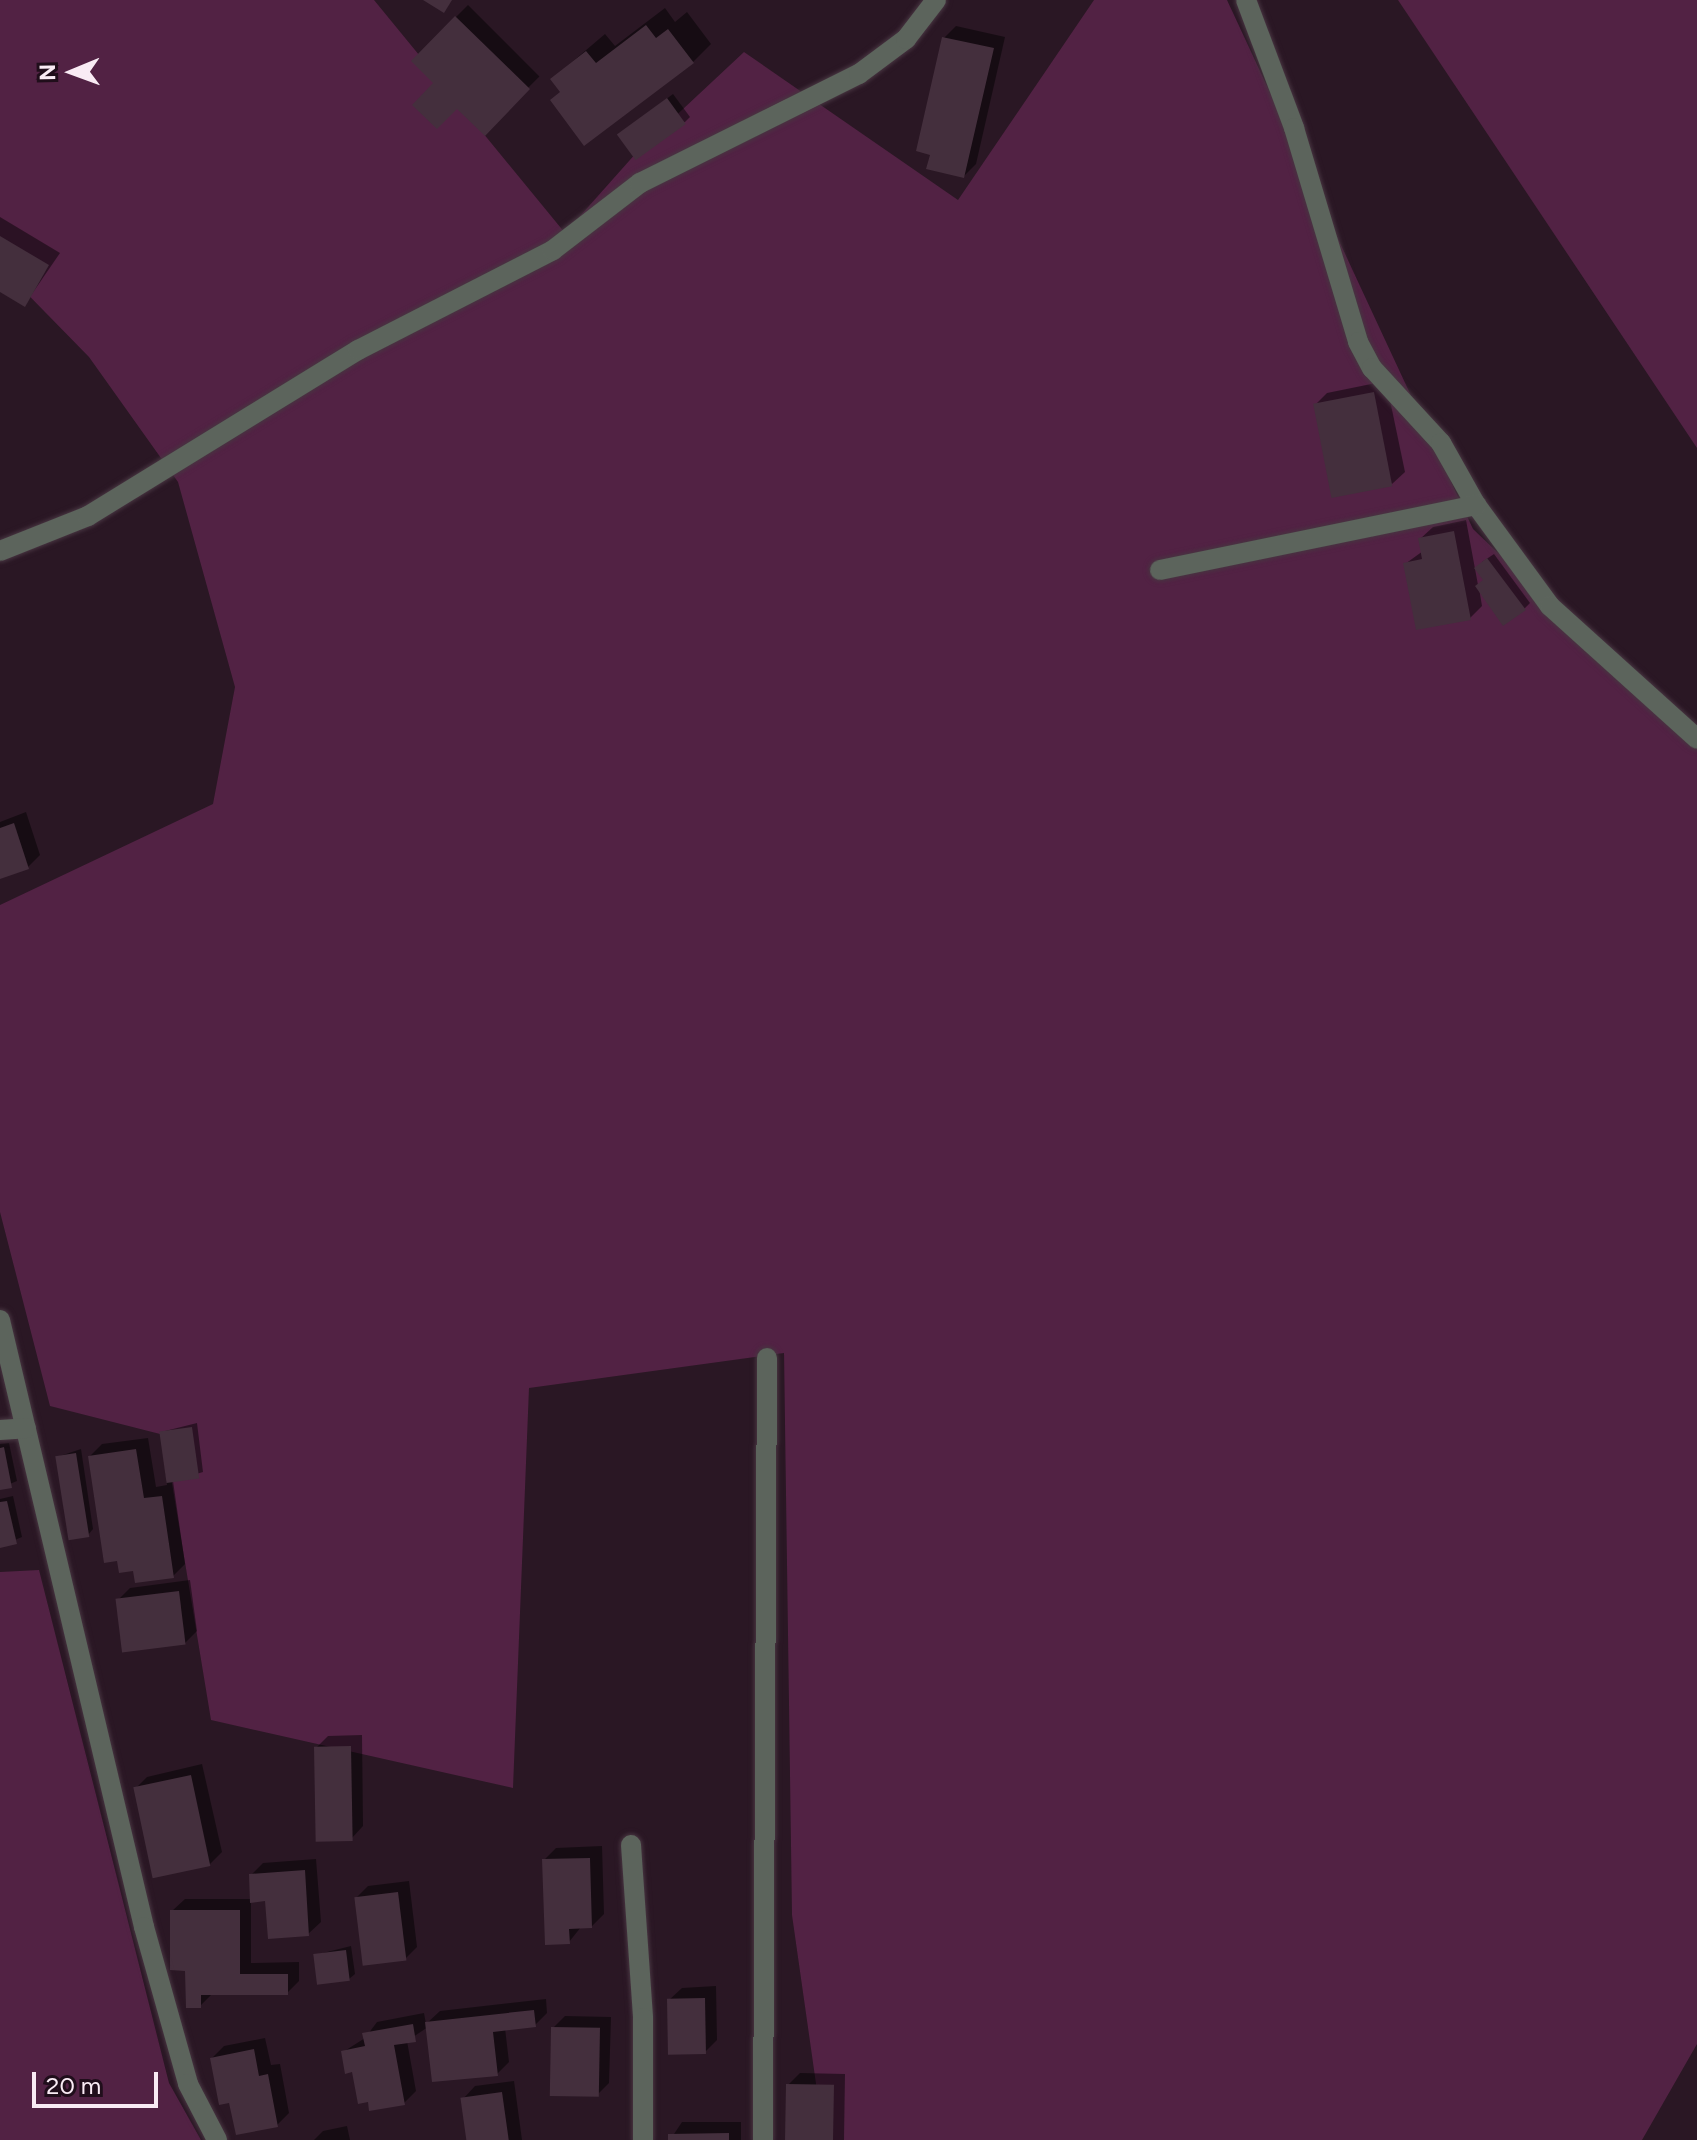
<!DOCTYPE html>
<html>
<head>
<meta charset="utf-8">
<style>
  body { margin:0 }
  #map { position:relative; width:1697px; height:2140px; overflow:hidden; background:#2a1724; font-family:Figtree,sans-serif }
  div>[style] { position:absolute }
  .green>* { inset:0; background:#522244 }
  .shadow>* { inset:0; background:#0007; transform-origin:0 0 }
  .building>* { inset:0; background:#442f3d; transform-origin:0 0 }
  .roads { filter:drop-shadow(0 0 2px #473541) drop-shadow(0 0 2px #473541) }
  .minor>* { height:20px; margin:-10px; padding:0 10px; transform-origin:10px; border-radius:10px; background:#5c645c }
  span { translate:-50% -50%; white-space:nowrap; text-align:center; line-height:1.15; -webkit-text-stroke:6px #200e1b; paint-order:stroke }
  .north { position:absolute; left:32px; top:32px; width:80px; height:80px; -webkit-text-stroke:6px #200e1b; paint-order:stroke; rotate:269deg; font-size:22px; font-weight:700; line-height:32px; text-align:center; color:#f9ebf4 }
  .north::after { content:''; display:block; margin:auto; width:28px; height:36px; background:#f9ebf4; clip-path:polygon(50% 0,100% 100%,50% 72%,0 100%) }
  .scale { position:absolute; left:32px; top:2072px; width:126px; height:36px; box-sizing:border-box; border:4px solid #f9ebf4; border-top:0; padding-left:10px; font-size:24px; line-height:28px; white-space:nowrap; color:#f9ebf4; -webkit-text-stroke:6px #200e1b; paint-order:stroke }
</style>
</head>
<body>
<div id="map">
  <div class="green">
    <i style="clip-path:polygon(0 0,374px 0,565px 233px,637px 152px,744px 52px,958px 200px,1094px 0,1227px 0,1473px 529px,1697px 742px,1697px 2044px,1642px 2140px,824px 2140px,792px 1915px,784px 1353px,529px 1388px,513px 1788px,211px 1720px,164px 1435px,50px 1406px,0 1212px,0 905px,213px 804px,235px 687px,178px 482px,89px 357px,0 266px)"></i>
    <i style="clip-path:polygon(1398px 0,1697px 0,1697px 448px)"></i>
    <i style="clip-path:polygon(39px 1570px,169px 2083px,201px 2140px,0 2140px,0 1572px)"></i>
  </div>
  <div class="shadow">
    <i style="left:468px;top:5px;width:101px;height:78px;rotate:45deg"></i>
    <i style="clip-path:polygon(665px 8px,675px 22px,687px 12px,711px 44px,693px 62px,562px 91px,552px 79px,605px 34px,615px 46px)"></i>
    <i style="clip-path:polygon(956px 26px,1005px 37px,976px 164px,964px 176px,932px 153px,944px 38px)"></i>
    <i style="clip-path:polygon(673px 94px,690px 117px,685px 122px,625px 130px)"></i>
    <i style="clip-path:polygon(0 217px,60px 253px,25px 304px,0 290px)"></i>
    <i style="clip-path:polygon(1386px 381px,1405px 472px,1392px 484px,1315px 405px,1327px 393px)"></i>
    <i style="clip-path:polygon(1466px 520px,1478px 585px,1485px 579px,1482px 562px,1494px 554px,1530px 603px,1524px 609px,1479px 588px,1482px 606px,1470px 618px,1405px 564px,1423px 551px,1420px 539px,1433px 527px)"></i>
    <i style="clip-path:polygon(26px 812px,40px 855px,28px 867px,0 877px,0 822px)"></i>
    <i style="clip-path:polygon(197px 1423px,203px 1472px,173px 1481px,185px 1564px,173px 1576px,90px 1456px,102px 1444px,148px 1438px,156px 1487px,167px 1485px,161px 1432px)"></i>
    <i style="clip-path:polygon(9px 1443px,17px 1481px,0 1488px,0 1444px)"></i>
    <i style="clip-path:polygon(81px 1449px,93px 1529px,88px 1535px,57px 1457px)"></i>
    <i style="clip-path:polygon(13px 1496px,22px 1537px,0 1546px,0 1499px)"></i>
    <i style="clip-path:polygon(190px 1580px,197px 1631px,185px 1643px,118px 1600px,130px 1588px)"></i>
    <i style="clip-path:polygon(362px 1735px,363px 1826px,351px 1839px,316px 1748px,328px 1736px)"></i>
    <i style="clip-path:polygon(202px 1764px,222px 1852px,210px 1864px,135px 1789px,147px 1777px)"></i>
    <i style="clip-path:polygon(602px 1846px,604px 1914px,592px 1926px,581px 1927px,569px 1942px,544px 1860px,556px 1848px)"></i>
    <i style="clip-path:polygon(316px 1859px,321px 1922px,308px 1934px,267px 1899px,251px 1901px,251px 1963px,299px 1962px,299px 1981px,287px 1993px,213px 1993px,200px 2006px,172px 1911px,185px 1899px,252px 1899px,251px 1875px,263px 1863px)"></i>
    <i style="clip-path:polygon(409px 1881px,417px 1947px,405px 1959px,356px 1898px,368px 1886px)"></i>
    <i style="clip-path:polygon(351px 1946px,355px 1974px,349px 1979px,315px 1955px)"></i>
    <i style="clip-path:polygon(716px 1986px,717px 2040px,705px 2052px,669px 2000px,682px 1988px)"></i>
    <i style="clip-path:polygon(546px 1999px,547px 2013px,535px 2025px,505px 2028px,509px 2062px,497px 2074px,428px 2027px,407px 2041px,416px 2091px,404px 2103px,369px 2099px,343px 2052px,365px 2038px,377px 2022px,424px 2013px,426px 2024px,440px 2011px)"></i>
    <i style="clip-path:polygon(565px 2016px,611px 2017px,609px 2083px,597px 2095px,553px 2028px)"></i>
    <i style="clip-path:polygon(265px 2038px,271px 2065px,280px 2064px,289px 2113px,277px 2125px,212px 2058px,224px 2046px)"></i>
    <i style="clip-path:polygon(800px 2073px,845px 2074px,844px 2140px,787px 2140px,788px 2085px)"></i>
    <i style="clip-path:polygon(514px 2081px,522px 2140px,468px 2140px,463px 2099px,475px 2086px)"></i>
    <i style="clip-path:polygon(682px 2122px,741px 2122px,741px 2140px,670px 2140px)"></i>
    <i style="clip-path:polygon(347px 2126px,350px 2140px,314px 2140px,323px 2131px)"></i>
  </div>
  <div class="building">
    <i style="clip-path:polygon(423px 0,452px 0,444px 13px)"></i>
    <i style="clip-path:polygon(455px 16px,530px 89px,485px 136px,457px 109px,437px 129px,412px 105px,433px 83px,411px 61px)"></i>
    <i style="clip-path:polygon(646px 25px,656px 38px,668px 29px,694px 63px,584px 146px,550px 100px,560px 92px,550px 79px,586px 51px,596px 63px)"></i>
    <i style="clip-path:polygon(942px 37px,994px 48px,964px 178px,926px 169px,930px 155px,916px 151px)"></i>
    <i style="left:667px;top:98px;width:32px;height:62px;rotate:54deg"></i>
    <i style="clip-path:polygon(0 236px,49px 265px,25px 307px,0 292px)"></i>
    <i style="left:1374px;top:392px;width:96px;height:62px;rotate:79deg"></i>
    <i style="clip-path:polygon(1454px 531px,1471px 620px,1416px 630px,1403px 563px,1422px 559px,1418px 538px)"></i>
    <i style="clip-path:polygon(1487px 558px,1526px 610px,1503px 626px,1475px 586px,1483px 580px,1474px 568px)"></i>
    <i style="clip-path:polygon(14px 823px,29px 869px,0 879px,0 828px)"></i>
    <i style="left:192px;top:1427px;width:52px;height:33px;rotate:82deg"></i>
    <i style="clip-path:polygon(4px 1447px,12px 1488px,0 1490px,0 1448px)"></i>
    <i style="clip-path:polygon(136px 1449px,144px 1498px,162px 1496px,174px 1578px,135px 1583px,133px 1571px,119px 1573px,117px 1561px,104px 1563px,88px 1456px)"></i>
    <i style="left:76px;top:1453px;width:85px;height:21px;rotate:81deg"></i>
    <i style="clip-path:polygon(7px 1501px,17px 1544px,0 1548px,0 1502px)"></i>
    <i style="left:179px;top:1591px;width:54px;height:64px;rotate:83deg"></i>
    <i style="left:351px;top:1746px;width:95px;height:37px;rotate:89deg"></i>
    <i style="left:191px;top:1775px;width:93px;height:59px;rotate:78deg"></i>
    <i style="clip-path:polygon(590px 1858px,592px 1928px,569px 1929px,570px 1944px,545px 1945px,542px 1859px)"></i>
    <i style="clip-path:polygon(305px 1870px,309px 1936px,268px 1939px,265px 1901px,250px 1903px,249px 1874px)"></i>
    <i style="left:398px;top:1892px;width:69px;height:44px;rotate:83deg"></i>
    <i style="clip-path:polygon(170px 1910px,240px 1910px,240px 1974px,288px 1974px,288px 1995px,201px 1995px,201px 2008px,186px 2008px,185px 1971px,170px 1970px)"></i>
    <i style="left:346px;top:1950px;width:31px;height:33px;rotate:83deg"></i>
    <i style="left:705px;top:1998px;width:56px;height:38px;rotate:89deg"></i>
    <i style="clip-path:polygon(534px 2010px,536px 2027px,493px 2032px,498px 2076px,432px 2082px,425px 2022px)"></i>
    <i style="clip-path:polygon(413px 2024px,416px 2042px,394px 2045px,405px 2105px,369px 2111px,368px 2102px,358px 2104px,352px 2072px,345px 2074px,341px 2051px,365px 2046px,362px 2033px)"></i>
    <i style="left:551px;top:2027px;width:49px;height:69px;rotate:1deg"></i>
    <i style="clip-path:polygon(254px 2049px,259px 2076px,268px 2074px,278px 2127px,236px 2135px,229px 2103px,219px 2105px,210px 2058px)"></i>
    <i style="left:786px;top:2084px;width:48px;height:56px;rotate:1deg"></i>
    <i style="left:502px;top:2092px;width:49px;height:42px;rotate:82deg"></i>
    <i style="clip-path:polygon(729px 2133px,729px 2140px,668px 2140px,668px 2134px)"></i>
  </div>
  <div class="roads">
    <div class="minor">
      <i style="left:1246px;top:0;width:137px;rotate:69.4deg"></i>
      <i style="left:1294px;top:128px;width:223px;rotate:73.3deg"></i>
      <i style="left:1358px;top:342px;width:30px;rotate:62deg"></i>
      <i style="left:1372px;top:368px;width:102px;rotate:47.4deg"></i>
      <i style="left:1441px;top:443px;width:71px;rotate:60.6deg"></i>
      <i style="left:1476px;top:505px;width:125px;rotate:53.8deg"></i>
      <i style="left:1550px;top:606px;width:198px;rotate:42.1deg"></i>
      <i style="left:0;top:551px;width:95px;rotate:-21.7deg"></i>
      <i style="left:88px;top:516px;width:317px;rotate:-31.6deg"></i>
      <i style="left:358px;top:350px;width:219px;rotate:-27.1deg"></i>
      <i style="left:553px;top:250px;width:110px;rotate:-37.6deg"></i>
      <i style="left:640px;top:183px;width:245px;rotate:-26.5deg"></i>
      <i style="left:859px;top:74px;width:59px;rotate:-36.7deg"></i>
      <i style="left:906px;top:39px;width:49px;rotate:-52.4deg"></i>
      <i style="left:1160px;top:570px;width:323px;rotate:-11.6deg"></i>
      <i style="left:0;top:1320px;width:624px;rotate:76.65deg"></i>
      <i style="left:144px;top:1927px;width:163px;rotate:74.3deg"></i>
      <i style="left:188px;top:2084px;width:63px;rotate:62.6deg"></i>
      <i style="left:0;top:1430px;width:26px;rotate:-4deg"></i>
      <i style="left:631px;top:1845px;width:173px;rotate:86deg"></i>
      <i style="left:643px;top:2018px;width:122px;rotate:90deg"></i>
      <i style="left:763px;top:2140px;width:782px;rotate:-89.71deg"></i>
    </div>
  </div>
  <div class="north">N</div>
  <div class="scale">20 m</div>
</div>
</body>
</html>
